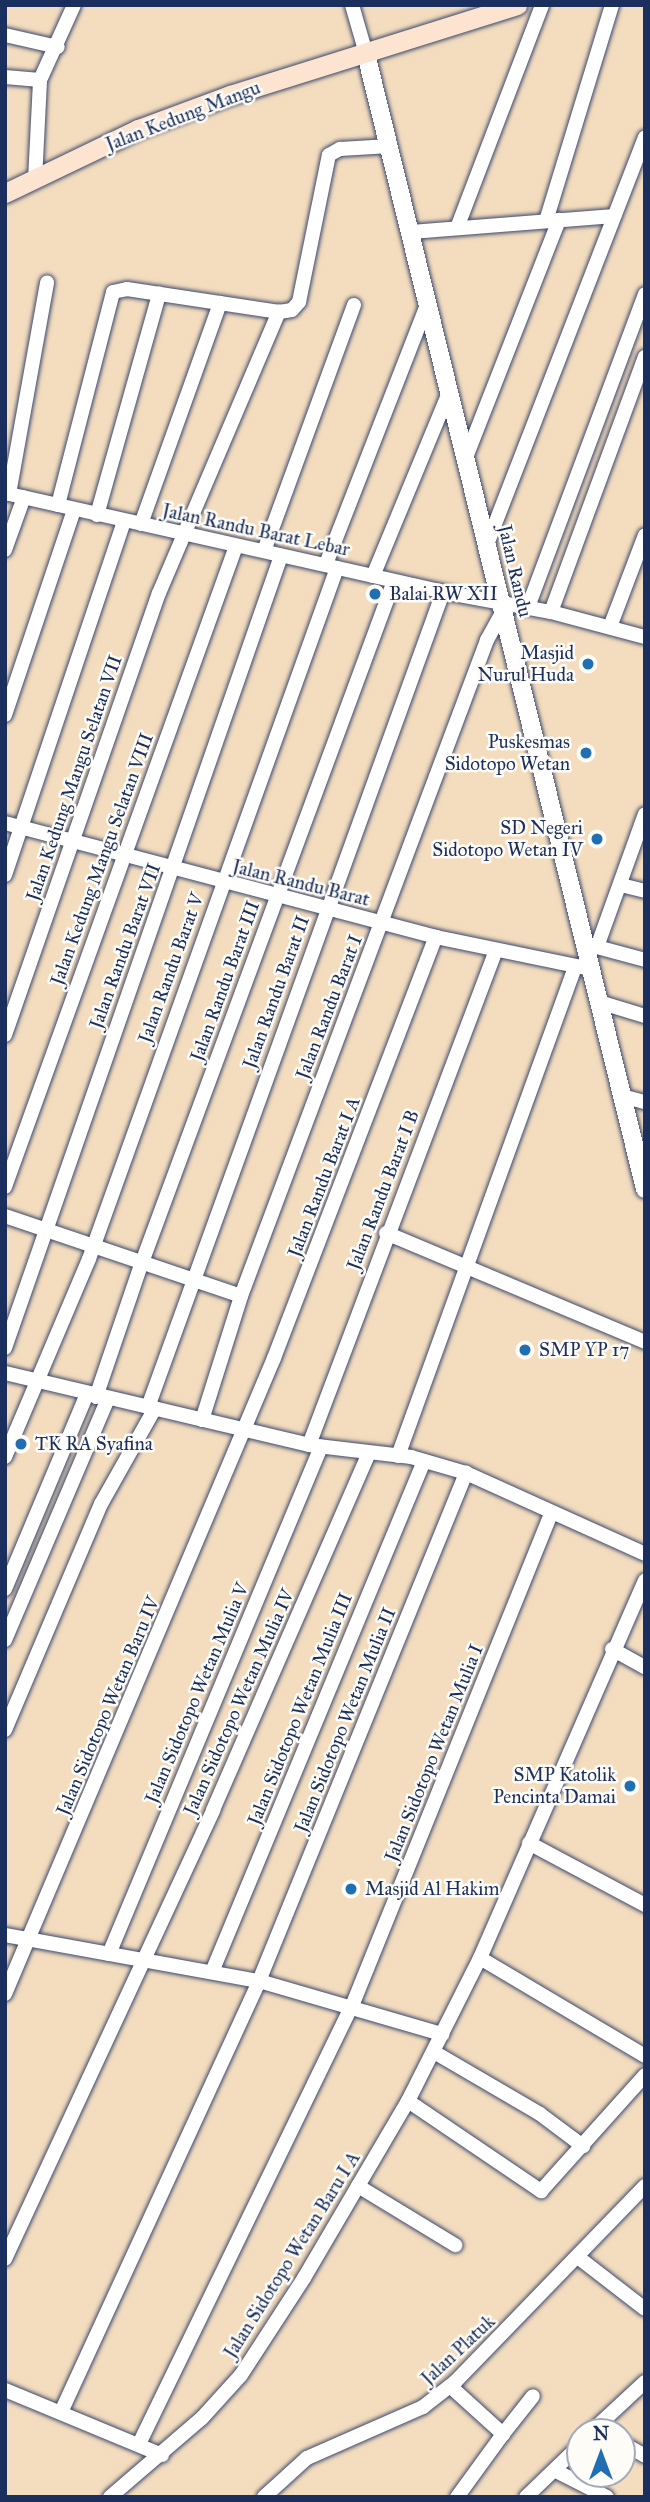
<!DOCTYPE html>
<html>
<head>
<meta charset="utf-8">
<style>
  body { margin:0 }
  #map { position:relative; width:650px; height:2502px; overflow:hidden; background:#f4ddbf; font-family:"IM FELL Great Primer",serif }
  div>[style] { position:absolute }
  .roads { filter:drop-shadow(0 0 2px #3c496d) drop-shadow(0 0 2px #3c496d) }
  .minor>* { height:14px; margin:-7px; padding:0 7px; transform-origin:7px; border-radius:7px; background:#fff }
  .tertiary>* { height:18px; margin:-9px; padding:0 9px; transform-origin:9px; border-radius:9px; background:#fff }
  .secondary>* { height:19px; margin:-9.5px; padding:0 9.5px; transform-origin:9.5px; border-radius:9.5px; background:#fde4d1 }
  .dots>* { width:19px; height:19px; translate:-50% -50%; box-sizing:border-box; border:4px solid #fdfcf7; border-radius:50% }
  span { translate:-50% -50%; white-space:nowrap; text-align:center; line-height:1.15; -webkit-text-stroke:5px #fdfcf7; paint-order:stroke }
  .street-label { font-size:19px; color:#1b2f5e }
  .poi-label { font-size:19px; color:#1b2f5e }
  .left { translate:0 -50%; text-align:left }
  .right { translate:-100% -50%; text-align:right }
  .frame { position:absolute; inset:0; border:7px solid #1b2f5e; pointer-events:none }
  .north { position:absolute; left:566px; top:2418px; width:70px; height:70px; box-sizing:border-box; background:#fdfcf7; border:2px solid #a3aaba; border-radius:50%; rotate:0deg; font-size:19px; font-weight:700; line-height:28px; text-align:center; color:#1b2f5e }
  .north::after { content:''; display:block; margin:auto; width:24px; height:32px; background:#1f6fb2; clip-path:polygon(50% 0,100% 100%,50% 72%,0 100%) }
</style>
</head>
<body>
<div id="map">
  <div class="roads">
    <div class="minor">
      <i style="left:352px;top:5px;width:47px;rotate:73.9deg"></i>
      <i style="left:5px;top:35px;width:54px;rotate:12.8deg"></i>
      <i style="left:5px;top:77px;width:35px;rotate:5deg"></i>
      <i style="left:40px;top:80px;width:82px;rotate:-65.6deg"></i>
      <i style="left:35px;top:180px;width:100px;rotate:-87.1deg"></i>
      <i style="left:546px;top:221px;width:226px;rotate:-73deg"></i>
      <i style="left:457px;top:228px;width:239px;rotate:-69.1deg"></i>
      <i style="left:411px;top:232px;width:204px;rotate:-4.5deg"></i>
      <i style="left:465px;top:460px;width:258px;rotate:-68.6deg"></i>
      <i style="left:5px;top:493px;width:449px;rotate:12.7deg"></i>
      <i style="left:443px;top:592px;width:110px;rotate:10.5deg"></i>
      <i style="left:551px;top:612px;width:97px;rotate:14.9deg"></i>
      <i style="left:9px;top:494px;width:215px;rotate:-79.8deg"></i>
      <i style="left:58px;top:505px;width:220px;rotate:-75.5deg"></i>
      <i style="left:113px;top:292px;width:14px;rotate:-12deg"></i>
      <i style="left:127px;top:289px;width:154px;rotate:8.6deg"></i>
      <i style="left:279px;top:312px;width:13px;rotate:-9deg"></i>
      <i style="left:292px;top:310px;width:11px;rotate:-49deg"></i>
      <i style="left:299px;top:302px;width:150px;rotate:-78.5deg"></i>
      <i style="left:329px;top:155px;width:13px;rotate:-29deg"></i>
      <i style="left:340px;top:149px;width:50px;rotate:-3.4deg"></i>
      <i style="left:97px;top:515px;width:230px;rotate:-74.3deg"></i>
      <i style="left:141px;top:524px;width:235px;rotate:-70.3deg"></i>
      <i style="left:488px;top:542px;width:434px;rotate:-68.8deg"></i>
      <i style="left:5px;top:550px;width:56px;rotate:-70.3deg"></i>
      <i style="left:264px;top:551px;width:262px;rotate:-69.9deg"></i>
      <i style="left:326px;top:564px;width:280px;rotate:-68.7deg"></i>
      <i style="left:373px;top:576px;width:196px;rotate:-67.5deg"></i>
      <i style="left:528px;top:607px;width:334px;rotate:-69.5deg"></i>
      <i style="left:551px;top:612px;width:272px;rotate:-69.8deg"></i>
      <i style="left:610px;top:627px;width:98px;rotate:-69.2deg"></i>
      <i style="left:5px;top:715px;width:216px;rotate:-71.4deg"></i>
      <i style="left:5px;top:823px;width:446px;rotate:14.8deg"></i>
      <i style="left:436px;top:937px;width:158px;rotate:11.7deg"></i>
      <i style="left:5px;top:875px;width:373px;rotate:-71.4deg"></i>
      <i style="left:621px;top:885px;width:25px;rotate:14deg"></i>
      <i style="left:584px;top:943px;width:14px;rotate:17deg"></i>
      <i style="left:597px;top:947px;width:141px;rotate:-70.2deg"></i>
      <i style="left:597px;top:947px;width:50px;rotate:15.2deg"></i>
      <i style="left:599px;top:1002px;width:48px;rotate:16.9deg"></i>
      <i style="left:5px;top:1035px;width:468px;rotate:-70.8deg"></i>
      <i style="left:159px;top:593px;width:306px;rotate:-66.9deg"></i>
      <i style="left:622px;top:1096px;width:24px;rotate:15deg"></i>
      <i style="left:5px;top:1187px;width:681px;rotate:-70.18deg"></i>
      <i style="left:5px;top:1216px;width:249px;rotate:18.7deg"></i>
      <i style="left:386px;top:1233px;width:281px;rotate:22.8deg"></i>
      <i style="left:5px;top:1348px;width:839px;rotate:-70.79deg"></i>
      <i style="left:5px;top:1373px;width:312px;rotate:13.3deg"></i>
      <i style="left:309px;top:1445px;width:103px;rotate:6.7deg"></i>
      <i style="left:411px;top:1457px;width:57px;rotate:16.2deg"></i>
      <i style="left:466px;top:1473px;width:196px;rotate:24.3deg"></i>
      <i style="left:96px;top:1397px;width:139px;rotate:-71.2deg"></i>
      <i style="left:141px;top:1265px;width:729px;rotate:-69.7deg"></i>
      <i style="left:148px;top:1407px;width:867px;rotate:-70.1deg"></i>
      <i style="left:202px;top:1420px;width:130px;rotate:-72.5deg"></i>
      <i style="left:241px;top:1296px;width:701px;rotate:-69.44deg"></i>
      <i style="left:487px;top:640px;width:33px;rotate:-61deg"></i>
      <i style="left:309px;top:1445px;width:529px;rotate:-69.3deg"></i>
      <i style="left:398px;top:1456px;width:520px;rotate:-70.1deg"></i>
      <i style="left:5px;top:1457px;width:215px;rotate:-67deg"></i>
      <i style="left:89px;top:1259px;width:734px;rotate:-70.26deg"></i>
      <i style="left:5px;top:1589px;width:212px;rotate:-67.2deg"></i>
      <i style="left:5px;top:1640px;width:262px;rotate:-66.9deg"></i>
      <i style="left:612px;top:1649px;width:38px;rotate:29deg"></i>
      <i style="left:5px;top:1730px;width:246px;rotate:-67deg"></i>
      <i style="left:101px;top:1504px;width:110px;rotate:-60.6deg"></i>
      <i style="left:529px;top:1843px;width:132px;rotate:28.1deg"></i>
      <i style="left:5px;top:1935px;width:258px;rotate:10.3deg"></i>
      <i style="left:259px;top:1981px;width:191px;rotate:16.2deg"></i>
      <i style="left:109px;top:1954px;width:550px;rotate:-67.31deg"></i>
      <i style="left:480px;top:1958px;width:192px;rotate:30.7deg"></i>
      <i style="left:212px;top:1972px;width:553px;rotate:-67.47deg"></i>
      <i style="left:5px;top:1994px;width:691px;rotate:-67.07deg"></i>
      <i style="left:274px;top:1358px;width:451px;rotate:-69deg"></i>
      <i style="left:434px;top:2052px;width:123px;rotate:30.3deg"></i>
      <i style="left:540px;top:2114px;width:54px;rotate:36.7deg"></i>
      <i style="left:408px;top:2101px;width:161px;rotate:34.1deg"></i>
      <i style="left:541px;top:2191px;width:156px;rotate:-48.1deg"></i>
      <i style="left:358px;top:2186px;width:114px;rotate:31.3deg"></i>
      <i style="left:579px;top:2258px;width:83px;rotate:37.7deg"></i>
      <i style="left:5px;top:2259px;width:495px;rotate:-65.1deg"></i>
      <i style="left:213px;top:1810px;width:387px;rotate:-66.4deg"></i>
      <i style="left:450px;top:2386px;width:72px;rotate:42.2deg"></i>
      <i style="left:503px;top:2434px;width:78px;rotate:126.1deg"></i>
      <i style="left:5px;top:2390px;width:170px;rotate:22.5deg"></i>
      <i style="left:62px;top:2410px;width:472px;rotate:-65.3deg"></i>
      <i style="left:259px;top:1981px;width:549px;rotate:-67.83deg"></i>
      <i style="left:591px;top:2432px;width:74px;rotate:-42.8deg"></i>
      <i style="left:503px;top:2434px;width:48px;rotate:-51.7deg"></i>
      <i style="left:622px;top:2443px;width:26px;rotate:29deg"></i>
      <i style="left:139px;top:2444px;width:487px;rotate:-64.1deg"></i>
      <i style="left:352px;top:2006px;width:531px;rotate:-67.98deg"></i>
      <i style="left:556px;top:2471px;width:57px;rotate:27deg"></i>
      <i style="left:110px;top:2497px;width:121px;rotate:-40.7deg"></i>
      <i style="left:202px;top:2418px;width:58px;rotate:-47.8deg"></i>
      <i style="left:241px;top:2375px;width:116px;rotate:-57deg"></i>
      <i style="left:304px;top:2278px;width:205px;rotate:-59.6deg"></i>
      <i style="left:408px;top:2101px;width:160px;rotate:-63.3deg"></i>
      <i style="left:480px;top:1958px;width:412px;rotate:-66.4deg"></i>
      <i style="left:264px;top:2497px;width:58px;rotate:-42.2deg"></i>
      <i style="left:307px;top:2458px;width:127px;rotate:-23.7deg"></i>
      <i style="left:423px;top:2407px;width:41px;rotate:-38deg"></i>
      <i style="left:455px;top:2382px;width:273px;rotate:-45.9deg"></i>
      <i style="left:526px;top:2497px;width:75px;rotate:-43.9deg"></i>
    </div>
    <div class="tertiary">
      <i style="left:365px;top:50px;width:1173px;rotate:76.19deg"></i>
    </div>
    <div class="secondary">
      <i style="left:5px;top:193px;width:148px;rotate:-25.7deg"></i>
      <i style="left:138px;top:129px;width:98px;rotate:-20.3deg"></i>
      <i style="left:230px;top:95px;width:301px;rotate:-17.4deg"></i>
    </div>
  </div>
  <div class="dots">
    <i style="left:375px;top:594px;background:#1f6fb2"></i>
    <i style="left:588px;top:664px;background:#1f6fb2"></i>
    <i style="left:586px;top:753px;background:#1f6fb2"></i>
    <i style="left:597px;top:839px;background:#1f6fb2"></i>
    <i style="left:525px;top:1350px;background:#1f6fb2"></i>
    <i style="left:21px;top:1444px;background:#1f6fb2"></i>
    <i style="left:630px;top:1786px;background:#1f6fb2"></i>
    <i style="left:351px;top:1889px;background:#1f6fb2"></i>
  </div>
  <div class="street-label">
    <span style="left:183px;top:116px;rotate:-21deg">Jalan Kedung Mangu</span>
    <span style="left:256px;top:530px;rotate:12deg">Jalan Randu Barat Lebar</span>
    <span style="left:515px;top:571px;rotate:77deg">Jalan Randu</span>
    <span style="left:74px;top:778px;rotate:-71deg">Jalan Kedung Mangu Selatan VII</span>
    <span style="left:102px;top:859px;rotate:-70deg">Jalan Kedung Mangu Selatan VIII</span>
    <span style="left:301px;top:883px;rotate:14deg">Jalan Randu Barat</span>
    <span style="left:125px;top:946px;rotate:-70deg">Jalan Randu Barat VII</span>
    <span style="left:171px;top:968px;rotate:-70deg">Jalan Randu Barat V</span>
    <span style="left:225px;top:981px;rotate:-70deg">Jalan Randu Barat III</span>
    <span style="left:276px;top:992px;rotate:-70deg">Jalan Randu Barat II</span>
    <span style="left:329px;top:1007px;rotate:-69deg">Jalan Randu Barat I</span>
    <span style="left:324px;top:1177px;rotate:-69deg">Jalan Randu Barat I A</span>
    <span style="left:383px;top:1190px;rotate:-69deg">Jalan Randu Barat I B</span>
    <span style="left:197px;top:1693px;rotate:-67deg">Jalan Sidotopo Wetan Mulia V</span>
    <span style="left:239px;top:1702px;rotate:-66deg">Jalan Sidotopo Wetan Mulia IV</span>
    <span style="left:108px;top:1706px;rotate:-67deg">Jalan Sidotopo Wetan Baru IV</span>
    <span style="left:300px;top:1709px;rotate:-68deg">Jalan Sidotopo Wetan Mulia III</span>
    <span style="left:345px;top:1720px;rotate:-68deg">Jalan Sidotopo Wetan Mulia II</span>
    <span style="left:434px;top:1753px;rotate:-68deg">Jalan Sidotopo Wetan Mulia I</span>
    <span style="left:292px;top:2255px;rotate:-58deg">Jalan Sidotopo Wetan Baru I A</span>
    <span style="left:458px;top:2350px;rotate:-43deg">Jalan Platuk</span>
  </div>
  <div class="poi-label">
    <span class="left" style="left:389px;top:594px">Balai RW XII</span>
    <span class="right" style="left:574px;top:664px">Masjid<br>Nurul Huda</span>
    <span class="right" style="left:570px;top:753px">Puskesmas<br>Sidotopo Wetan</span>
    <span class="right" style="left:583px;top:839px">SD Negeri<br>Sidotopo Wetan IV</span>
    <span class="left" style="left:539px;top:1350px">SMP YP 17</span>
    <span class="left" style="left:35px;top:1444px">TK RA Syafina</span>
    <span class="right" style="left:616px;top:1786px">SMP Katolik<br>Pencinta Damai</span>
    <span class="left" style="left:365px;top:1889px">Masjid Al Hakim</span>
  </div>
  <div class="frame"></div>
  <div class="north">N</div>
</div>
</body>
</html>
